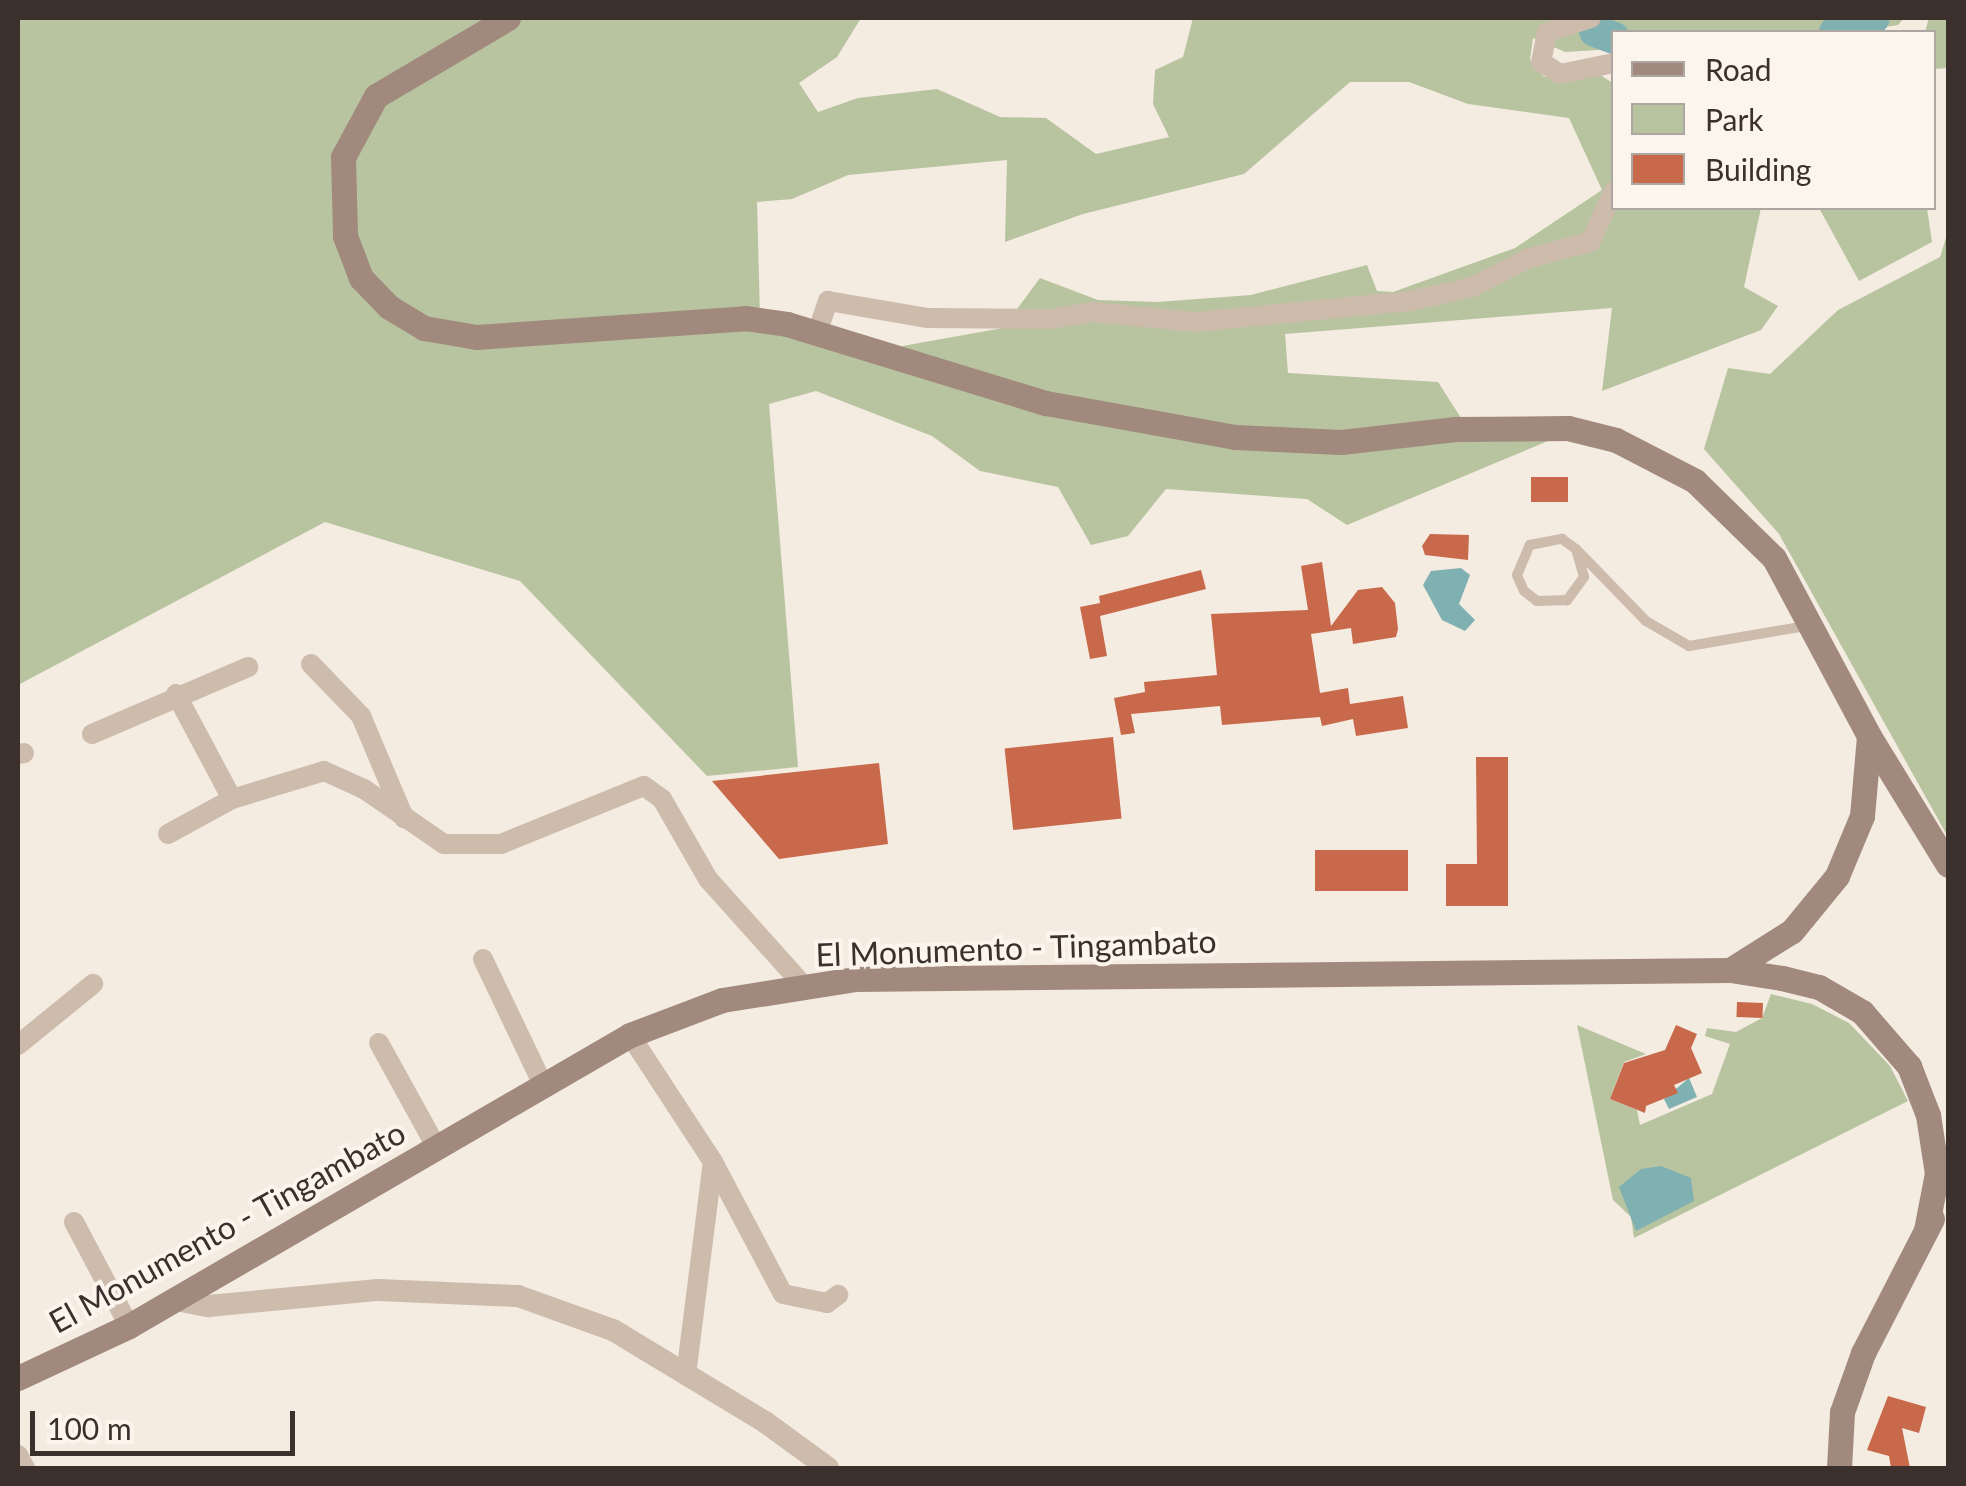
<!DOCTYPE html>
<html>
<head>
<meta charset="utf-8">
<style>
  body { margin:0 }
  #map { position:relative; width:1966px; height:1486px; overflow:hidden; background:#f4ebe1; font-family:Lato,sans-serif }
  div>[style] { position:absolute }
  .green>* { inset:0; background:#b8c4a0 }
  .water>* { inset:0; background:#7fb0b2 }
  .river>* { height:32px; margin:-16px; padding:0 16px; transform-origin:16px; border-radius:16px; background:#7fb0b2 }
  .building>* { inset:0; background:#c8694b; transform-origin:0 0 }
  .service>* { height:10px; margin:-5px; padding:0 5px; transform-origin:5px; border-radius:5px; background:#cdbbac }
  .minor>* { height:20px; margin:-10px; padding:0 10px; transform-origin:10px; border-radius:10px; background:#cdbbac }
  .tertiary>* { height:22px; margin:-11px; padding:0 11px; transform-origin:11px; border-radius:11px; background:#cdbbac }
  .secondary>* { height:25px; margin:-12.5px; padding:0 12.5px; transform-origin:12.5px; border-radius:12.5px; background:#a18a7d }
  span { translate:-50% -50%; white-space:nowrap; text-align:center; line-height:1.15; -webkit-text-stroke:8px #fbf5ee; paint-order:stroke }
  .street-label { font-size:32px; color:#3b302b }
  .frame { position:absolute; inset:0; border:20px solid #3b302b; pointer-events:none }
  .legend { position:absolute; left:1611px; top:30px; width:325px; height:180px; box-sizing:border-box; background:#fbf5ee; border:2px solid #aea6a0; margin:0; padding:12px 18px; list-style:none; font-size:30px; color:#3b302b }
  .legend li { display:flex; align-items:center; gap:20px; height:50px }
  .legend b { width:50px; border:2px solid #aea6a0 }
  .scale { position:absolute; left:30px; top:1411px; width:265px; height:45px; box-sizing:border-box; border:5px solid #3b302b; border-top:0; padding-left:12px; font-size:30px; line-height:35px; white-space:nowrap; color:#3b302b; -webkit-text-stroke:8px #fbf5ee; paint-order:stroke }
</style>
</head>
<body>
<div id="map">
  <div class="green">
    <i style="clip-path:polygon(evenodd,18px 18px,861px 18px,837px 57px,799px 83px,818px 112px,858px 98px,937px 89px,1000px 117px,1046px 118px,1096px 154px,1169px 137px,1153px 104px,1155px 70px,1183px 57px,1193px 18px,1904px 18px,1898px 25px,1854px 32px,1614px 32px,1613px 49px,1565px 52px,1533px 38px,1530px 60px,1544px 77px,1599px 74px,1611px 82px,1614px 208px,1761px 208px,1744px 287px,1778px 306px,1761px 330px,1602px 391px,1612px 308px,1285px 334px,1288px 373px,1438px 382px,1472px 435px,1567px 433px,1347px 525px,1307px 499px,1166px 489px,1128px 536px,1091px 545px,1058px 487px,980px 471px,932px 436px,816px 391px,769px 404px,798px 767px,707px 776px,520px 581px,325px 522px,18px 685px,18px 18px,1350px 82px,1409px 82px,1468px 104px,1569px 118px,1602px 190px,1515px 248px,1393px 292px,1377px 291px,1367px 265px,1251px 295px,1157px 302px,1098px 300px,1040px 278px,1003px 328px,869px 352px,760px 317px,757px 202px,792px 199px,848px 175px,1007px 160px,1005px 242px,1083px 214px,1244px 174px,1350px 82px)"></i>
    <i style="clip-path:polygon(1929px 18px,1948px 18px,1948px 68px,1934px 69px,1934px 32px,1925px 32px)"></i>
    <i style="clip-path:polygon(1819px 208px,1927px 208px,1932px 242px,1859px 281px)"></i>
    <i style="clip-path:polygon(1948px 231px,1948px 837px,1779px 534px,1704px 449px,1728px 368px,1770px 374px,1838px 310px,1940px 257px)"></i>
    <i style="clip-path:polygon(1771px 994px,1812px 1004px,1849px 1023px,1890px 1066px,1908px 1101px,1634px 1238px,1631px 1217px,1613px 1200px,1577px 1025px,1646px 1054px,1624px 1062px,1610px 1099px,1637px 1110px,1640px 1125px,1712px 1094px,1730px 1044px,1705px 1036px,1707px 1028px,1736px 1032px,1762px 1018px)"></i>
  </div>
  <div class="water">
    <i style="clip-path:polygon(1461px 568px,1470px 575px,1459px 604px,1475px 620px,1465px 631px,1442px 620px,1423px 585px,1431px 571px)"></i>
    <i style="clip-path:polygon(1689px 1078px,1697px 1097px,1669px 1109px,1664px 1099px)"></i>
    <i style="clip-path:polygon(1661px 1166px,1691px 1178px,1694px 1201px,1636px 1231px,1619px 1187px,1641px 1169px)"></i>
  </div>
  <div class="river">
    <i style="left:1595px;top:31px;width:20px;rotate:20deg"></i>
    <i style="left:1835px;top:32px;width:41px;rotate:-19.7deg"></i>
  </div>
  <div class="building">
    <i style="left:1531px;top:477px;width:37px;height:25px"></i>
    <i style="clip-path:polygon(1430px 534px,1469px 535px,1468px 560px,1425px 555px,1422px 546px)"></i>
    <i style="clip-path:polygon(1322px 562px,1331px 626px,1358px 590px,1382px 587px,1395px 603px,1398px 629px,1396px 637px,1353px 644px,1351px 628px,1311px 634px,1320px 693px,1348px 688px,1350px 704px,1403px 696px,1408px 728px,1356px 736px,1353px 719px,1322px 726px,1320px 717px,1222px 725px,1220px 706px,1131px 714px,1135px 733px,1121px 735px,1114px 698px,1145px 692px,1144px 682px,1217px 675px,1211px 614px,1308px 610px,1301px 566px)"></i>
    <i style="clip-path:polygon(1201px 570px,1206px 589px,1100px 616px,1107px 656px,1090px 659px,1080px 607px,1100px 603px,1099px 596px)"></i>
    <i style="left:1113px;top:737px;width:82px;height:109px;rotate:84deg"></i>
    <i style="clip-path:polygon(1476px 757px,1508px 757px,1508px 906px,1446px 906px,1446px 864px,1477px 864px)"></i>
    <i style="clip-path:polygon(879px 763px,888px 844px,779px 859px,712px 781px)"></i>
    <i style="left:1315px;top:850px;width:93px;height:41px"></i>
    <i style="left:1737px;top:1002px;width:26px;height:15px;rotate:2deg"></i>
    <i style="clip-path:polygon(1676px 1025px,1697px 1034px,1691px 1048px,1702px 1073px,1674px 1085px,1678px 1093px,1646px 1106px,1645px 1113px,1610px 1099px,1624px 1063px,1665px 1050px)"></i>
    <i style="clip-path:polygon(1888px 1396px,1926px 1407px,1919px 1433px,1902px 1428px,1910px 1468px,1891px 1468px,1889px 1456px,1867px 1450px)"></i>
  </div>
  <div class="service">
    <i style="left:1576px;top:549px;width:29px;rotate:74deg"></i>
    <i style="left:1584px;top:577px;width:29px;rotate:126deg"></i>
    <i style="left:1567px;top:600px;width:30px;rotate:178deg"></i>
    <i style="left:1537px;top:601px;width:16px;rotate:-142deg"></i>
    <i style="left:1524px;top:591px;width:17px;rotate:-114deg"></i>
    <i style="left:1517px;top:575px;width:33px;rotate:-67deg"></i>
    <i style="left:1530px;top:545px;width:33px;rotate:-11deg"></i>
    <i style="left:1562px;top:539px;width:17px;rotate:36deg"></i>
    <i style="left:1576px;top:549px;width:100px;rotate:45.8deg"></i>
    <i style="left:1646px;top:621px;width:50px;rotate:30.2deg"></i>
    <i style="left:1689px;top:646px;width:119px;rotate:-9.7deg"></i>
  </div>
  <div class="minor">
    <i style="left:1591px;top:18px;width:46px;rotate:162.3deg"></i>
    <i style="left:1547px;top:32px;width:31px;rotate:101deg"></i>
    <i style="left:1541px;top:62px;width:22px;rotate:32deg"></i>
    <i style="left:1560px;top:74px;width:55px;rotate:-11.5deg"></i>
    <i style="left:817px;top:333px;width:34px;rotate:-71deg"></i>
    <i style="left:828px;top:301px;width:100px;rotate:9.7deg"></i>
    <i style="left:927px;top:318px;width:124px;rotate:0.5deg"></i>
    <i style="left:1051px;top:319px;width:42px;rotate:-9.7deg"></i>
    <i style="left:1092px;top:312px;width:104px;rotate:5.5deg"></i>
    <i style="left:1196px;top:322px;width:215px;rotate:-5.6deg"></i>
    <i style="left:1410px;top:301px;width:64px;rotate:-12.7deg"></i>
    <i style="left:1472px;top:287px;width:64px;rotate:-27deg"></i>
    <i style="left:1529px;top:258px;width:63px;rotate:-14.7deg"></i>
    <i style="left:1590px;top:242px;width:56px;rotate:-64.8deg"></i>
    <i style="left:311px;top:664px;width:72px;rotate:46.1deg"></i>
    <i style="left:361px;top:716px;width:111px;rotate:67.1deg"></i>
    <i style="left:176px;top:694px;width:119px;rotate:61.9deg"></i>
    <i style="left:92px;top:734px;width:170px;rotate:-23.2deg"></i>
    <i style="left:18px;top:754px;width:6px;rotate:-9deg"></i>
    <i style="left:168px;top:834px;width:73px;rotate:-28.7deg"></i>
    <i style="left:232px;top:799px;width:96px;rotate:-16.9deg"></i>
    <i style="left:324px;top:771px;width:44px;rotate:24.2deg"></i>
    <i style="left:364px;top:789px;width:97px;rotate:34.5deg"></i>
    <i style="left:444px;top:844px;width:57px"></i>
    <i style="left:501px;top:844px;width:154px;rotate:-22.1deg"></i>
    <i style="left:644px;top:786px;width:22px;rotate:36deg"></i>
    <i style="left:662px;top:799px;width:92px;rotate:60.1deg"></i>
    <i style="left:708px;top:879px;width:145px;rotate:48.1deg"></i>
    <i style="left:483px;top:959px;width:140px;rotate:64.5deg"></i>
    <i style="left:630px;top:1035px;width:152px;rotate:56.8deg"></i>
    <i style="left:713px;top:1162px;width:149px;rotate:62.1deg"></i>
    <i style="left:783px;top:1294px;width:45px;rotate:11.6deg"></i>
    <i style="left:827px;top:1303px;width:14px;rotate:-36deg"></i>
    <i style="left:379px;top:1043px;width:120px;rotate:61.1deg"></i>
    <i style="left:18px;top:1045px;width:97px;rotate:-39.1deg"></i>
    <i style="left:74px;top:1222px;width:118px;rotate:62.1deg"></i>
    <i style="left:686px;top:1375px;width:215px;rotate:-82.8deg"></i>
    <i style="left:18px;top:1455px;width:15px;rotate:62deg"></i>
  </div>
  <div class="tertiary">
    <i style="left:176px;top:1300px;width:33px;rotate:11deg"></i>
    <i style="left:208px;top:1306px;width:171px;rotate:-5.4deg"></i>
    <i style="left:378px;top:1290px;width:140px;rotate:2.5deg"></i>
    <i style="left:518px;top:1296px;width:101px;rotate:19.7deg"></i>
    <i style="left:613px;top:1330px;width:178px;rotate:31.2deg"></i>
    <i style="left:765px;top:1422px;width:78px;rotate:36.1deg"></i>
  </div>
  <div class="secondary">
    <i style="left:508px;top:18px;width:153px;rotate:149.4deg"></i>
    <i style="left:376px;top:96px;width:69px;rotate:118.4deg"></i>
    <i style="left:343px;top:157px;width:79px;rotate:88.5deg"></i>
    <i style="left:345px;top:236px;width:45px;rotate:69.1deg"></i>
    <i style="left:361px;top:278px;width:40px;rotate:46deg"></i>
    <i style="left:389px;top:307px;width:41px;rotate:31deg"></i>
    <i style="left:424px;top:328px;width:53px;rotate:9.8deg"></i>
    <i style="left:476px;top:337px;width:270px;rotate:-4deg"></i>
    <i style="left:745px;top:318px;width:42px;rotate:8.1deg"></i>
    <i style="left:787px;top:324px;width:271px;rotate:17deg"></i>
    <i style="left:1046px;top:403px;width:192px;rotate:10.2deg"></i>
    <i style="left:1235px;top:437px;width:106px;rotate:2.7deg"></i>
    <i style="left:1341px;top:442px;width:115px;rotate:-6.5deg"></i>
    <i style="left:1455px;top:429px;width:113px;rotate:-0.5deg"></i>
    <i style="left:1568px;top:428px;width:49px;rotate:14deg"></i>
    <i style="left:1616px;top:440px;width:89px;rotate:27.4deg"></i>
    <i style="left:1695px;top:481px;width:110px;rotate:44.3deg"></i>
    <i style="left:1774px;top:558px;width:202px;rotate:61.9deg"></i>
    <i style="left:1869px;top:736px;width:151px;rotate:58.5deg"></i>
    <i style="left:1730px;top:970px;width:73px;rotate:-32.2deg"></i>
    <i style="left:1792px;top:931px;width:71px;rotate:-50.7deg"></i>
    <i style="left:1837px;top:876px;width:65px;rotate:-67.4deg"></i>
    <i style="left:1862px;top:816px;width:80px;rotate:-85deg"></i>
    <i style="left:18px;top:1378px;width:123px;rotate:-25.1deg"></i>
    <i style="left:129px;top:1326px;width:579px;rotate:-30.15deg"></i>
    <i style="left:630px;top:1035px;width:98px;rotate:-20.8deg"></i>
    <i style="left:722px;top:1000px;width:134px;rotate:-9deg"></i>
    <i style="left:854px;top:979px;width:876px;rotate:-0.59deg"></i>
    <i style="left:1730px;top:970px;width:53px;rotate:8.7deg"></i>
    <i style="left:1782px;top:978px;width:38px;rotate:14deg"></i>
    <i style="left:1819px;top:987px;width:50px;rotate:30.2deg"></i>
    <i style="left:1862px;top:1012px;width:72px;rotate:49deg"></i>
    <i style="left:1909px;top:1066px;width:53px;rotate:68.8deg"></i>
    <i style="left:1928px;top:1115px;width:59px;rotate:81.2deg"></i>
    <i style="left:1937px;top:1173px;width:58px;rotate:100.9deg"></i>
    <i style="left:1839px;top:1468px;width:56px;rotate:-86.9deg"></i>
    <i style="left:1842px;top:1412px;width:63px;rotate:-70.4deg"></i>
    <i style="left:1863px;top:1353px;width:151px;rotate:-62.8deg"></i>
  </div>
  <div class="street-label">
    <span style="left:1016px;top:948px;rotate:-2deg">El Monumento - Tingambato</span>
    <span style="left:227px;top:1227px;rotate:-29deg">El Monumento - Tingambato</span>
  </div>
  <div class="frame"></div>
  <ul class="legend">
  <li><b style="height:12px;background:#a18a7d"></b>Road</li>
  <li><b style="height:28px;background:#b8c4a0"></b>Park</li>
  <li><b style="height:28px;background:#c8694b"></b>Building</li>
  </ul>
  <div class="scale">100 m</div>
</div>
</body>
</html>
